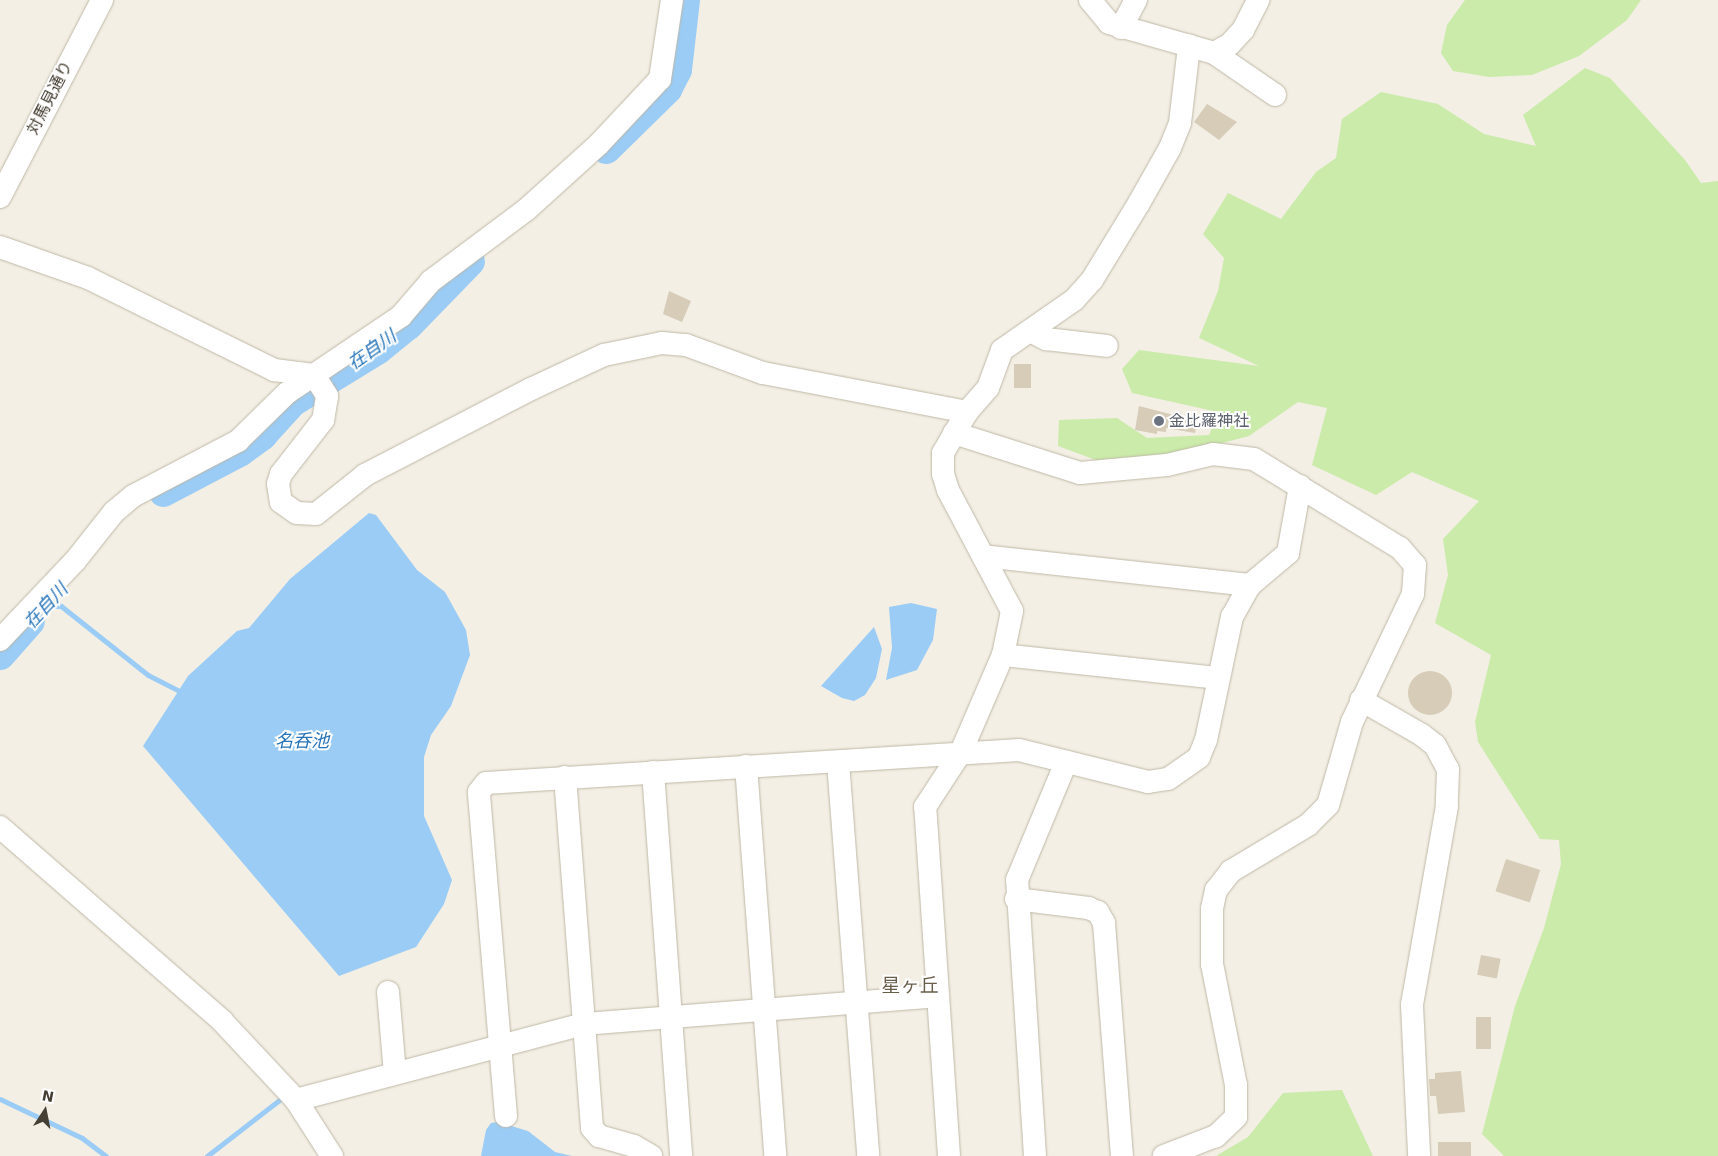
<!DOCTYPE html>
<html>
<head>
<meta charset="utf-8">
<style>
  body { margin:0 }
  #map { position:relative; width:1718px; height:1156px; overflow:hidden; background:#f3efe4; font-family:"DejaVu Sans","Noto Sans JP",sans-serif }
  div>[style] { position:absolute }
  .green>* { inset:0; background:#caeba9 }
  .water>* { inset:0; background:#9accf6 }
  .stream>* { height:5px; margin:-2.5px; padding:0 2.5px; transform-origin:2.5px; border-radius:2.5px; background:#9accf6 }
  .river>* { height:29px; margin:-14.5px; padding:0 14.5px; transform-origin:14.5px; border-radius:14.5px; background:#9accf6 }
  .building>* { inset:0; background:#d6ccb8; transform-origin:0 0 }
  .round { border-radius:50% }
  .roads { filter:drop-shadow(0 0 1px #bfb8a6) drop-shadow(0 0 1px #bfb8a6) }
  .minor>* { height:22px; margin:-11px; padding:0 11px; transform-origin:11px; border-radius:11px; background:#fff }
  .dots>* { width:14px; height:14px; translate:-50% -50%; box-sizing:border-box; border:2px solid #fff; border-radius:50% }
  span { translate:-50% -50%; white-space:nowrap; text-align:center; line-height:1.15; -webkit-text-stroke:4px #fff; paint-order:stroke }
  .street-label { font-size:16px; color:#463f33 }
  .worship-label { font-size:16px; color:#5b616d }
  .left { translate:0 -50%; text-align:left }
  .water-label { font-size:18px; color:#2573b9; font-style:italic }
  .quarter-label { font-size:19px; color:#695e4a }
  .north { position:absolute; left:20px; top:1086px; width:50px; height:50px; -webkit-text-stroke:4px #fff; paint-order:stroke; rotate:11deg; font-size:14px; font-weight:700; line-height:20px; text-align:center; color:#463f33 }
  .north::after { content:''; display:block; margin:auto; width:18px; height:22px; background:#463f33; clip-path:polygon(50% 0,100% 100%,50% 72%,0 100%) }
</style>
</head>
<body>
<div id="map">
  <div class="green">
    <i style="clip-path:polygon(1465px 0,1641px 0,1627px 20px,1579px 56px,1532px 75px,1489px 77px,1453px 71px,1441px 53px,1447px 25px)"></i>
    <i style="clip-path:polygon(1585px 68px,1610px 78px,1685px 160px,1701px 183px,1718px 181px,1718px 1156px,1504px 1156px,1482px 1134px,1515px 1006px,1544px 928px,1561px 864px,1559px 840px,1540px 839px,1478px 742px,1475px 722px,1491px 655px,1435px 623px,1448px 575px,1443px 539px,1479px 501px,1412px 472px,1376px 495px,1312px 465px,1327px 408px,1298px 402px,1249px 436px,1173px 456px,1104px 463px,1058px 446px,1059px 420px,1117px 418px,1147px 438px,1209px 435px,1218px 412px,1132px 393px,1122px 369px,1139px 350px,1259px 366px,1199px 338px,1218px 291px,1224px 258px,1203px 234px,1228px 193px,1281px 219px,1316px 172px,1336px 158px,1342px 119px,1381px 92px,1438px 104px,1484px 134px,1536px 146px,1523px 115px)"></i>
    <i style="clip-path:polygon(1342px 1090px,1373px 1156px,1216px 1156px,1248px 1137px,1283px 1093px)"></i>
  </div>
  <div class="water">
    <i style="clip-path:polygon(369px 513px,376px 515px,417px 570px,445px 592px,466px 630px,470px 655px,451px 706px,431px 735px,424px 757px,424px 816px,452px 880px,444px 904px,416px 947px,339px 976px,143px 746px,188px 676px,237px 631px,249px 628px,290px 579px)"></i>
    <i style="clip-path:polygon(911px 603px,937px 609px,933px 640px,917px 670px,886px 680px,892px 648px,889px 607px)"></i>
    <i style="clip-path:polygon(874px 627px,882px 649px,876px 678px,865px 695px,854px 701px,842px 698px,821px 686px)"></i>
    <i style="clip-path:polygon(498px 1122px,528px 1131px,555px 1152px,572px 1156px,481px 1156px,486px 1130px,491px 1123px)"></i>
  </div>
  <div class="stream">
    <i style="left:45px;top:606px;width:16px"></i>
    <i style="left:61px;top:606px;width:111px;rotate:38.4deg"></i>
    <i style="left:148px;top:675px;width:35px;rotate:27deg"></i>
    <i style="left:0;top:1099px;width:91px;rotate:25.4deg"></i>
    <i style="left:82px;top:1138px;width:30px;rotate:37deg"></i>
    <i style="left:207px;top:1156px;width:96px;rotate:-37.8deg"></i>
  </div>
  <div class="river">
    <i style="left:606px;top:149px;width:86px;rotate:-44.5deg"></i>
    <i style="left:667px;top:89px;width:22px;rotate:-63deg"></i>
    <i style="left:677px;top:69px;width:69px;rotate:-83.4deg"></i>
    <i style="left:163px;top:492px;width:86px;rotate:-27.8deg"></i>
    <i style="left:239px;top:452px;width:29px;rotate:-36deg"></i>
    <i style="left:262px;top:435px;width:45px;rotate:-47.7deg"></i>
    <i style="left:292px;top:402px;width:101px;rotate:-31.6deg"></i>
    <i style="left:378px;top:349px;width:38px;rotate:-39deg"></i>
    <i style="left:408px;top:325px;width:89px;rotate:-45.9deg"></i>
    <i style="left:0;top:655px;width:45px;rotate:-48.6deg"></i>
  </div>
  <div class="building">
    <i style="clip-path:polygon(1207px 104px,1237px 122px,1219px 140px,1194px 122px)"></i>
    <i style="clip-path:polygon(669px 291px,691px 301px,682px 322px,663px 314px)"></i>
    <i style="left:1014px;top:364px;width:17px;height:24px"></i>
    <i style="clip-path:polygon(1139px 406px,1197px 421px,1195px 433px,1166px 428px,1166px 432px,1157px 431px,1157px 434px,1135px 430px)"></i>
    <i class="round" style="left:1408px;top:671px;width:44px;height:44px"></i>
    <i style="left:1506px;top:859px;width:36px;height:34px;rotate:18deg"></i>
    <i style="left:1481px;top:955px;width:20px;height:20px;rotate:11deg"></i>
    <i style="left:1476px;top:1017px;width:15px;height:32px"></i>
    <i style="clip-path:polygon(1461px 1071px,1465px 1112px,1438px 1114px,1436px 1096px,1430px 1096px,1429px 1079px,1435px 1079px,1435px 1073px)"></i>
    <i style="left:1471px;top:1142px;width:14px;height:33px;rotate:90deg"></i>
  </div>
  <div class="roads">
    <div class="minor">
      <i style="left:1090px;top:0;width:30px;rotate:50deg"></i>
      <i style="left:1109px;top:23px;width:109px;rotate:15.9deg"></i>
      <i style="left:1214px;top:53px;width:74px;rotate:34.5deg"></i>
      <i style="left:1121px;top:28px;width:32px;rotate:-62deg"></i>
      <i style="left:1214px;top:53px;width:18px;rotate:-29deg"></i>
      <i style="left:1230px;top:44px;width:19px;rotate:-47deg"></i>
      <i style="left:1243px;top:30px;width:34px;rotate:-63deg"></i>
      <i style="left:0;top:197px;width:222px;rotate:-62.6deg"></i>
      <i style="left:0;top:247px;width:93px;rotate:19.4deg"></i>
      <i style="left:88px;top:278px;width:208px;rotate:26.3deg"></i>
      <i style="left:274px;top:370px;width:40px;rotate:7.1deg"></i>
      <i style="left:1030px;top:331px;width:18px;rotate:27deg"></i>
      <i style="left:1046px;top:339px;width:61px;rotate:6.5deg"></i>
      <i style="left:314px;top:375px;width:25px;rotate:58deg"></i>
      <i style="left:327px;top:396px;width:24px;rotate:99deg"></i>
      <i style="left:323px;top:420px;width:68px;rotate:127.9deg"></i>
      <i style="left:281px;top:474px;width:10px;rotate:107deg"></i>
      <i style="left:278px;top:484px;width:18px;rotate:81deg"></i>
      <i style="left:281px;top:502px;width:19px;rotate:35deg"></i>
      <i style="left:297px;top:513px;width:19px;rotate:3deg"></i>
      <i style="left:316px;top:514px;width:63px;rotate:-38.5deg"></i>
      <i style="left:365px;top:475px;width:187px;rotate:-27.4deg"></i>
      <i style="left:531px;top:389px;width:81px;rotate:-25deg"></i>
      <i style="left:604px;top:355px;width:59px;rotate:-11.7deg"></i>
      <i style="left:662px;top:343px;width:24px;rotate:5deg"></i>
      <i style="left:686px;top:345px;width:82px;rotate:20deg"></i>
      <i style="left:763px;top:373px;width:208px;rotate:10.8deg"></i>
      <i style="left:954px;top:433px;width:132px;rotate:17.6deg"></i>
      <i style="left:1080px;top:473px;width:87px;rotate:-5.3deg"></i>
      <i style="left:1167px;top:465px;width:47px;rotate:-13.4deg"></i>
      <i style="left:1213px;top:454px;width:41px;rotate:7deg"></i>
      <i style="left:1254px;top:459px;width:171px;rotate:31.4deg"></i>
      <i style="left:1400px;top:548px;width:23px;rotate:49deg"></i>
      <i style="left:1415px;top:565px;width:29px;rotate:94deg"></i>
      <i style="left:1413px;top:594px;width:142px;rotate:115.5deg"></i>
      <i style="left:1352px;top:722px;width:86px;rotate:106.1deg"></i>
      <i style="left:1328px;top:805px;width:28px;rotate:135deg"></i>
      <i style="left:1308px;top:825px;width:90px;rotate:149.1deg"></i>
      <i style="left:1231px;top:871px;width:24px;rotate:128deg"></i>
      <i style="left:1216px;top:890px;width:19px;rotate:102deg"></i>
      <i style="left:1212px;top:909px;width:55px;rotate:90deg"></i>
      <i style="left:1212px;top:964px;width:123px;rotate:78.8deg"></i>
      <i style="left:1236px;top:1085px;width:32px;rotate:90deg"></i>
      <i style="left:1236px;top:1117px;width:28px;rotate:136deg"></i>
      <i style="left:1216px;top:1136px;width:56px;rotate:159deg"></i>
      <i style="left:983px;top:556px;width:269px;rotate:6.2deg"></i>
      <i style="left:0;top:640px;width:109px;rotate:-46.5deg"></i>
      <i style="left:75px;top:561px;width:63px;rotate:-51.5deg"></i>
      <i style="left:114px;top:512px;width:25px;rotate:-40deg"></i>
      <i style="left:133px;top:496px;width:119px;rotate:-27.6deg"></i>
      <i style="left:238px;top:441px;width:69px;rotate:-44.4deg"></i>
      <i style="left:287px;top:393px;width:138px;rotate:-34deg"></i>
      <i style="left:401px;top:316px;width:46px;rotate:-49.4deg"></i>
      <i style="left:431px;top:281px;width:119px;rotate:-36.8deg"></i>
      <i style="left:526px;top:210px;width:98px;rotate:-42.1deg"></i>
      <i style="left:599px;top:144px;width:89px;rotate:-46.8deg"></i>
      <i style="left:660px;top:79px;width:80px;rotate:-81.4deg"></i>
      <i style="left:1003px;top:655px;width:216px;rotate:6.1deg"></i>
      <i style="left:1361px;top:700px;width:70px;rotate:29.8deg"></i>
      <i style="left:1422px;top:735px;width:16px;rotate:38deg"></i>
      <i style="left:1435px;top:745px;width:27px;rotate:62deg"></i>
      <i style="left:1448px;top:769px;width:37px;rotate:92deg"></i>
      <i style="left:1447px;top:806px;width:202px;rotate:100deg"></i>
      <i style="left:1412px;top:1005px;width:151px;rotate:87.3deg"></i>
      <i style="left:838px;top:762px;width:395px;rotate:85.6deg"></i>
      <i style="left:746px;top:766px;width:391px;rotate:85.7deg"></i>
      <i style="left:653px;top:772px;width:385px;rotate:85.8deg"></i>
      <i style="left:565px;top:777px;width:352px;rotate:85.6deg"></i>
      <i style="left:592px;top:1128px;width:11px;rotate:49deg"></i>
      <i style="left:599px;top:1136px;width:36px;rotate:16deg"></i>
      <i style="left:634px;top:1146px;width:20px;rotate:30deg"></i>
      <i style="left:0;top:827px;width:295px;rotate:41.1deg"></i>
      <i style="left:222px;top:1021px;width:108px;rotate:46.9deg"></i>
      <i style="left:296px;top:1100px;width:67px;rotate:57.3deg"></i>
      <i style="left:1016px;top:899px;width:73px;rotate:7.1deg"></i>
      <i style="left:1088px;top:908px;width:11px;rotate:22deg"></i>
      <i style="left:1098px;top:912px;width:13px;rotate:61deg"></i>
      <i style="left:1104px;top:923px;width:234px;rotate:85.6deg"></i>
      <i style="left:388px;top:992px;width:81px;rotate:85.1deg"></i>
      <i style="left:296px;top:1100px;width:298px;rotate:-14.8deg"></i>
      <i style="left:584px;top:1024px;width:355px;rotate:-4.5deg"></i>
      <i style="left:506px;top:1116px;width:325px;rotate:-94.8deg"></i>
      <i style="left:479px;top:792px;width:11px;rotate:-52deg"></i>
      <i style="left:486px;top:783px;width:534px;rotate:-3.54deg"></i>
      <i style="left:1019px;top:750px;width:133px;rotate:13.9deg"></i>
      <i style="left:1148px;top:782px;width:20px;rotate:-9deg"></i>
      <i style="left:1168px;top:779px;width:38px;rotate:-35deg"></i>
      <i style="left:1199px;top:757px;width:18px;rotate:-68deg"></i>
      <i style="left:1206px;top:740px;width:126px;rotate:-78.1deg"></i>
      <i style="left:1232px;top:617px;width:37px;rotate:-61deg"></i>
      <i style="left:1250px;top:585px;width:50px;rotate:-40.1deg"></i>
      <i style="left:1288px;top:553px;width:68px;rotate:-79.8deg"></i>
      <i style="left:949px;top:1156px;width:350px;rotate:-93.9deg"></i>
      <i style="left:925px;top:807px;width:66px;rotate:-56.8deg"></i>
      <i style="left:961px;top:752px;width:106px;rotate:-66.6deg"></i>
      <i style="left:1003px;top:655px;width:45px;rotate:-78.4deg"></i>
      <i style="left:1012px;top:611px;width:137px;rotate:-117.9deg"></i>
      <i style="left:948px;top:490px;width:17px;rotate:-107deg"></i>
      <i style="left:943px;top:474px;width:21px;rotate:-90deg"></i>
      <i style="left:943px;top:453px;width:48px;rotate:-59.7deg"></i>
      <i style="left:967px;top:412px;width:32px;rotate:-49deg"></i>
      <i style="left:988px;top:388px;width:40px;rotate:-69.8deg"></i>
      <i style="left:1002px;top:350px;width:88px;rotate:-34.8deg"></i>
      <i style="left:1074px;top:300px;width:27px;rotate:-48deg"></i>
      <i style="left:1092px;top:280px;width:90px;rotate:-58.6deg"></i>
      <i style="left:1139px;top:203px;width:63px;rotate:-60.6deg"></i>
      <i style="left:1170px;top:148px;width:27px;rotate:-68deg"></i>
      <i style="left:1180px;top:123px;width:78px;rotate:-83.3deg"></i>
      <i style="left:1035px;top:1156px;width:277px;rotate:-93.7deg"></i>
      <i style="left:1017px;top:880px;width:128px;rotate:-67.4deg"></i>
    </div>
  </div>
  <div class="dots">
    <i style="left:1159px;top:421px;background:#6b7280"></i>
  </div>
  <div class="street-label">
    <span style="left:50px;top:98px;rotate:-63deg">対馬見通り</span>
  </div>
  <div class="worship-label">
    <span class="left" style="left:1169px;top:421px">金比羅神社</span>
  </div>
  <div class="water-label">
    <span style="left:372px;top:350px;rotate:-35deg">在自川</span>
    <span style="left:46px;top:606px;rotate:-47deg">在自川</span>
    <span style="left:302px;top:741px">名呑池</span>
  </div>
  <div class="quarter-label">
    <span style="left:910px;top:986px">星ヶ丘</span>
  </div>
  <div class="north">N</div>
</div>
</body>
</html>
